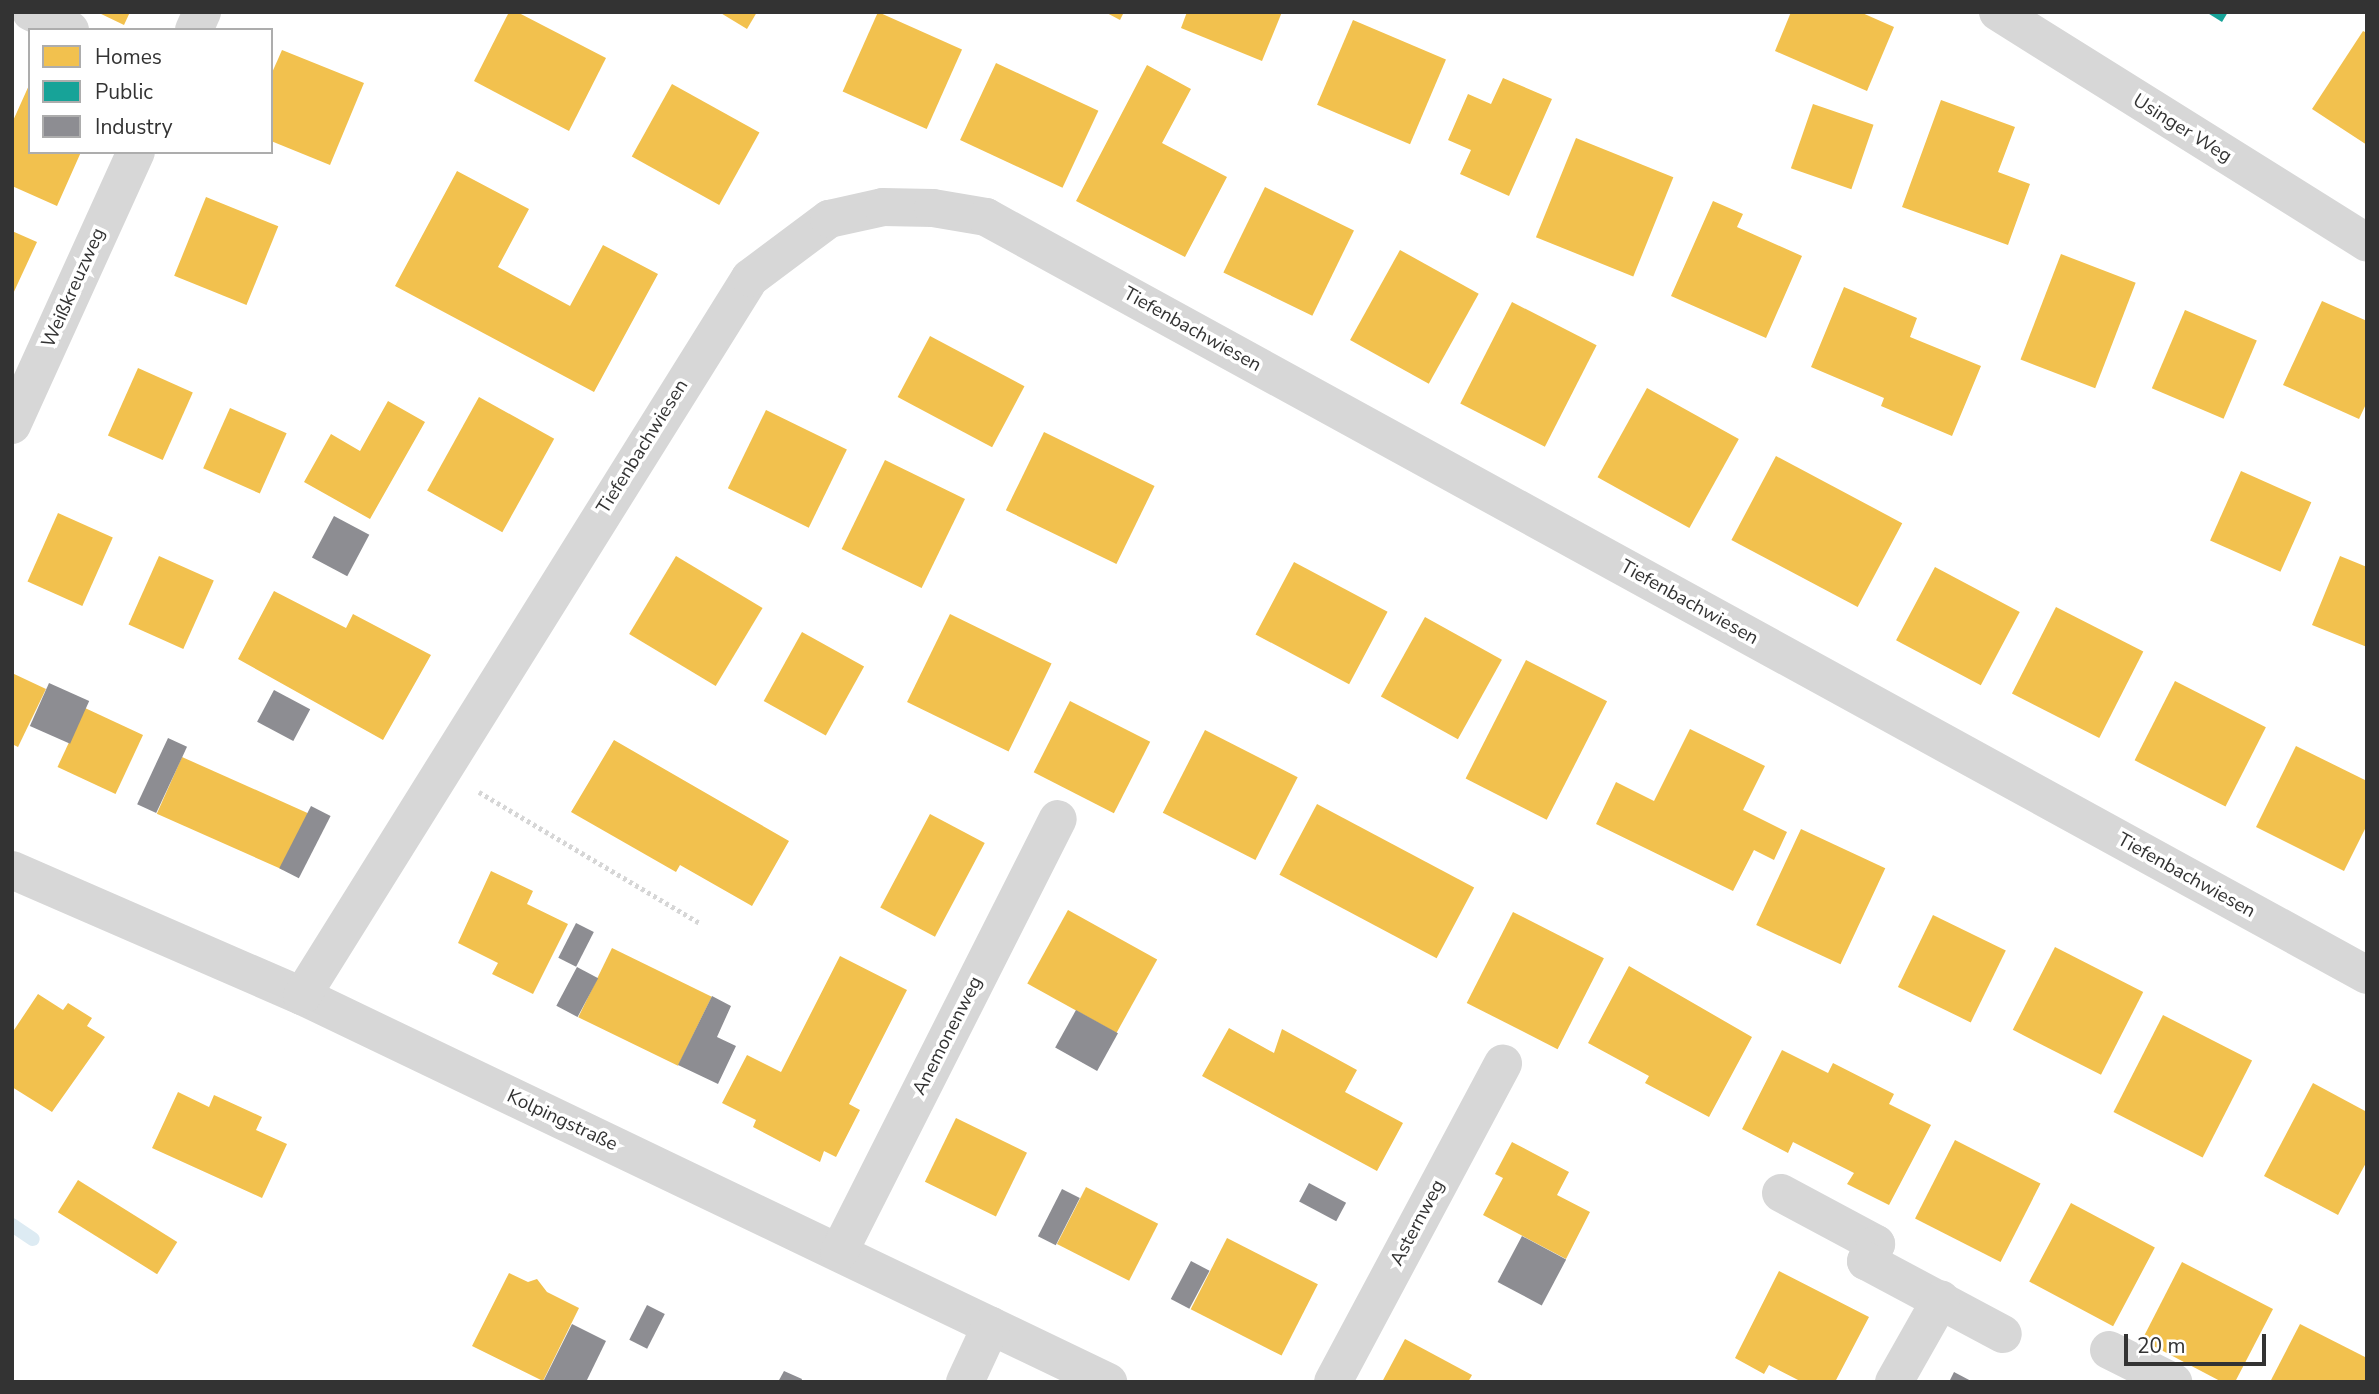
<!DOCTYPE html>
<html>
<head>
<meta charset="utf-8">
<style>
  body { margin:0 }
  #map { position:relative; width:2379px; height:1394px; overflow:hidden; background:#fff; font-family:"Nunito Sans",sans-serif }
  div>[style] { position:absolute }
  .homes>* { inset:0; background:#f2c14e; transform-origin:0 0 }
  .public>* { inset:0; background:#17a398 }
  .industry>* { inset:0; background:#8d8d92; transform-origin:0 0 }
  .stream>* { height:14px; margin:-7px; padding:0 7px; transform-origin:7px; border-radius:7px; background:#ddebf3 }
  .path>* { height:4.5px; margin-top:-2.25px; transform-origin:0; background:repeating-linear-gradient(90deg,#d6d6d6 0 3.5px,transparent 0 7px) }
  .minor>* { height:38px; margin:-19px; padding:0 19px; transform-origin:19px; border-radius:19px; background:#d7d7d7 }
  span { translate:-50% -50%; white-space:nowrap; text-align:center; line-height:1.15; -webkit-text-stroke:7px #fff; paint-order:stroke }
  .street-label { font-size:19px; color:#333 }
  .frame { position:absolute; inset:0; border:14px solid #333; pointer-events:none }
  .legend { position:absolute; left:28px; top:28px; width:245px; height:126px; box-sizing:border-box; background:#fff; border:2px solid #adadad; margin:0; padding:9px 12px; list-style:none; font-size:21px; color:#333 }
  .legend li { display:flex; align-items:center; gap:14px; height:35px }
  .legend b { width:35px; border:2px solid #adadad }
  .scale { position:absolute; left:2124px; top:1334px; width:142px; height:32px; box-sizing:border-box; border:4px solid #333; border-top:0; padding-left:9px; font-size:21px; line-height:24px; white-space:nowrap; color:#333; -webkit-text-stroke:5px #fff; paint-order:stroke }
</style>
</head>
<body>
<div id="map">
  <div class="homes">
    <i style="clip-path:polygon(97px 12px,130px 12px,124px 25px)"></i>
    <i style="clip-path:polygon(509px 12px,517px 12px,606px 58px,569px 131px,474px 81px)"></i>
    <i style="clip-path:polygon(719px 12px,757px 12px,747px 29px)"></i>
    <i style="left:878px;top:12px;width:92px;height:87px;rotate:24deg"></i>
    <i style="clip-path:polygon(1105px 12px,1124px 12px,1120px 20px)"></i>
    <i style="clip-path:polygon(1187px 12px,1282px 12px,1262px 61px,1181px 28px)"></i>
    <i style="clip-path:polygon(1791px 12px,1860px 12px,1894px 27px,1867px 91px,1775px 51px)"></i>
    <i style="left:1353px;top:20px;width:101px;height:92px;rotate:23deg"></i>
    <i style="clip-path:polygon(2363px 31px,2367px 33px,2367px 145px,2312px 109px)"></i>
    <i style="clip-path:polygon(282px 50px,364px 83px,330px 165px,271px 141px,271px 75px)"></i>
    <i style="left:996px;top:63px;width:113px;height:85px;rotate:25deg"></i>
    <i style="clip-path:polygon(1147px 65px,1191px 89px,1162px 143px,1227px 177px,1185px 257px,1076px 201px)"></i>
    <i style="clip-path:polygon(1503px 78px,1552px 99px,1509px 196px,1460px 174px,1471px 150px,1448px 140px,1468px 94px,1491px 104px)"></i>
    <i style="clip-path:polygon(30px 83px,30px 152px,81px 152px,57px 206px,12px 186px,12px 123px)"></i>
    <i style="left:672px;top:84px;width:100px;height:83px;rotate:29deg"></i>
    <i style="clip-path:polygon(1941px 100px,2015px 127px,1998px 172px,2030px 184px,2008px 245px,1902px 207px)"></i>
    <i style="left:1813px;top:104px;width:64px;height:68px;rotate:19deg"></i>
    <i style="left:1576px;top:138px;width:105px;height:107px;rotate:22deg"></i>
    <i style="clip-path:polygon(457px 171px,529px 209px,498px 267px,570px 306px,603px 245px,658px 274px,594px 392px,395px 286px)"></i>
    <i style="left:1265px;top:187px;width:99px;height:95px;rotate:26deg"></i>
    <i style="left:206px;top:197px;width:78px;height:85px;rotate:22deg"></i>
    <i style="clip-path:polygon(1713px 201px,1743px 214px,1737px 227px,1802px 256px,1766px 338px,1671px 296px)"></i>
    <i style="clip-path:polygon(12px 231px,37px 242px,12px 296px)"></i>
    <i style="left:1400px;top:250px;width:90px;height:103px;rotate:29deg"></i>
    <i style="left:2061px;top:254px;width:80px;height:113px;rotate:21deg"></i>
    <i style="clip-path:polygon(1844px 287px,1917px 318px,1910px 337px,1981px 366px,1952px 436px,1881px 406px,1884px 398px,1811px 367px)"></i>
    <i style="clip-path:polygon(2322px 301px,2367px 321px,2367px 402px,2359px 419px,2283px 385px)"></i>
    <i style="left:1512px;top:302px;width:95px;height:114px;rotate:27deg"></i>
    <i style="left:2185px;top:310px;width:78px;height:85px;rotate:23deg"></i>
    <i style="left:930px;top:336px;width:107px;height:69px;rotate:28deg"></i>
    <i style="left:138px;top:368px;width:60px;height:74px;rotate:24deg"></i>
    <i style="left:1647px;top:388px;width:105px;height:102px;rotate:29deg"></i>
    <i style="left:479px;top:397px;width:86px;height:107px;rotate:29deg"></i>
    <i style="clip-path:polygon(388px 401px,425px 422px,370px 519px,304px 482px,331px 434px,360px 451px)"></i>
    <i style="left:230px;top:408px;width:62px;height:66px;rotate:24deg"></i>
    <i style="left:766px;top:410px;width:90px;height:87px;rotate:26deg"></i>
    <i style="left:1044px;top:432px;width:123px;height:87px;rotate:26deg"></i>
    <i style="left:1776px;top:456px;width:143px;height:95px;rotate:28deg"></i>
    <i style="left:885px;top:460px;width:89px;height:99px;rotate:26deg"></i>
    <i style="left:2241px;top:471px;width:77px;height:76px;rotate:24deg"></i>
    <i style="left:58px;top:513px;width:60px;height:75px;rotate:24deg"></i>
    <i style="left:159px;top:556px;width:60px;height:75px;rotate:24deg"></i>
    <i style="left:676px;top:556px;width:101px;height:91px;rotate:31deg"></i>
    <i style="clip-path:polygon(2340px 556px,2367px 567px,2367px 647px,2312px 625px)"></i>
    <i style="left:1294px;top:562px;width:106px;height:82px;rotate:28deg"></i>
    <i style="left:1935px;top:567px;width:96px;height:83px;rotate:28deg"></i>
    <i style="clip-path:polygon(274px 591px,346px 628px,353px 614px,431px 655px,383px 740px,238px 659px)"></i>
    <i style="left:2056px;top:607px;width:98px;height:97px;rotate:27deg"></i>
    <i style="left:950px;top:614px;width:113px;height:98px;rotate:26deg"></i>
    <i style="left:1425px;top:617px;width:88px;height:91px;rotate:29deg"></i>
    <i style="left:802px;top:632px;width:71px;height:79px;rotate:29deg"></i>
    <i style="left:1526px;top:660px;width:91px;height:133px;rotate:27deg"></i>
    <i style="clip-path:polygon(12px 673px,46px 689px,18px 747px,12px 744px)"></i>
    <i style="left:2175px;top:681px;width:102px;height:89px;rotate:27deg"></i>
    <i style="left:1070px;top:701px;width:90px;height:80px;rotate:27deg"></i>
    <i style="left:85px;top:708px;width:64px;height:65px;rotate:25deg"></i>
    <i style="clip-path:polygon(1690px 729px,1765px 766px,1743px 810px,1787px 832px,1774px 860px,1754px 850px,1733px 891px,1596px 824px,1616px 782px,1654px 801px)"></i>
    <i style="left:1205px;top:730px;width:104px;height:93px;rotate:27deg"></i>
    <i style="clip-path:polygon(614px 740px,789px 841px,752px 906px,680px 865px,676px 872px,571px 812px)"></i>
    <i style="clip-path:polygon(2296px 746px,2367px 781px,2367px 825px,2344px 871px,2256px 827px)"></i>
    <i style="left:182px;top:757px;width:138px;height:62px;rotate:24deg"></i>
    <i style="left:1317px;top:804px;width:178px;height:80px;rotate:28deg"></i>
    <i style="left:930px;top:814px;width:62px;height:106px;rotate:28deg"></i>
    <i style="left:1801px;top:829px;width:93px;height:106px;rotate:25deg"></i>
    <i style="clip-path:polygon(491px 871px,533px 891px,527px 904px,568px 924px,533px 994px,492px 974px,498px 963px,458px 943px)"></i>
    <i style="left:1068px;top:910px;width:102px;height:84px;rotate:29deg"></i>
    <i style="left:1513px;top:912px;width:102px;height:102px;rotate:27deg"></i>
    <i style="left:1933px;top:915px;width:81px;height:80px;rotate:26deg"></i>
    <i style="left:2055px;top:947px;width:99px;height:93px;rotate:27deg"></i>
    <i style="left:612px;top:948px;width:111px;height:77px;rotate:26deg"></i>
    <i style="clip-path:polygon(840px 956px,907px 990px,849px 1104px,860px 1110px,836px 1157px,824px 1151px,820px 1162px,753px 1127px,756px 1120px,722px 1103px,747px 1055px,781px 1072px)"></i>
    <i style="clip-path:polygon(1629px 966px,1752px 1037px,1709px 1117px,1645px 1083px,1649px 1076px,1588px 1043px)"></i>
    <i style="clip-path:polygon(38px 994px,63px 1010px,68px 1003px,92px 1018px,87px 1026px,105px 1037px,52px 1112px,12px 1087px,12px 1033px)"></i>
    <i style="left:2163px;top:1015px;width:100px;height:109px;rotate:27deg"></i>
    <i style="clip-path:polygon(1229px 1028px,1274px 1053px,1282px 1029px,1357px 1070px,1345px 1092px,1403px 1123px,1377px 1171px,1202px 1076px)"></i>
    <i style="clip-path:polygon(1782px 1050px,1828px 1073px,1833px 1063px,1894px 1094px,1889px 1104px,1931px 1125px,1889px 1205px,1847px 1184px,1854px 1173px,1793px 1142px,1788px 1153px,1742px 1129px)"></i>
    <i style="clip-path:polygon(2313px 1083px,2367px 1112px,2367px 1161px,2338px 1215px,2264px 1176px)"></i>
    <i style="clip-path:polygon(178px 1092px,209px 1107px,214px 1095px,262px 1117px,256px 1130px,287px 1144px,262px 1198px,152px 1148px)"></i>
    <i style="left:956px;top:1118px;width:79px;height:71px;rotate:26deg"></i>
    <i style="left:1955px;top:1140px;width:96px;height:88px;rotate:27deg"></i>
    <i style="clip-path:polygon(1512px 1142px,1569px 1172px,1557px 1195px,1590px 1212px,1566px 1259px,1483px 1215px,1503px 1178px,1495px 1174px)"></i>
    <i style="left:78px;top:1180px;width:117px;height:38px;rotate:32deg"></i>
    <i style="left:1086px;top:1187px;width:81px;height:64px;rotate:27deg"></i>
    <i style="left:2071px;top:1203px;width:95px;height:89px;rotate:28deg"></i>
    <i style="left:1227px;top:1238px;width:102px;height:80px;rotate:27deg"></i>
    <i style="clip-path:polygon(2182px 1262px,2273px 1309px,2235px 1382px,2222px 1382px,2142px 1340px)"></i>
    <i style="clip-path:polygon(1779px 1271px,1869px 1317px,1835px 1382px,1802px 1382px,1769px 1365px,1764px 1374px,1735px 1358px)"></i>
    <i style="clip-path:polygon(509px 1273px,528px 1282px,537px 1279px,547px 1292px,579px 1308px,543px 1381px,472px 1346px)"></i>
    <i style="clip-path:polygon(2300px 1324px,2367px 1358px,2367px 1382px,2270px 1382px)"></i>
    <i style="clip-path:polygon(1405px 1339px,1472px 1375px,1468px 1382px,1382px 1382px)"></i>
  </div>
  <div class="public">
    <i style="clip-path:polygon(2206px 12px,2228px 12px,2222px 22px)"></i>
  </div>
  <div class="industry">
    <i style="left:334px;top:516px;width:40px;height:47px;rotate:28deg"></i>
    <i style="left:49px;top:683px;width:44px;height:47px;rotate:24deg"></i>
    <i style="left:274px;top:690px;width:41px;height:36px;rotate:28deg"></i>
    <i style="left:168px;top:738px;width:21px;height:73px;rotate:25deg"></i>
    <i style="left:311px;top:806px;width:22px;height:70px;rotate:27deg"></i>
    <i style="left:576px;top:923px;width:20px;height:39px;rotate:27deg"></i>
    <i style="left:577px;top:967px;width:24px;height:44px;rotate:28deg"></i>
    <i style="clip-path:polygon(712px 996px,731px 1006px,717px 1037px,736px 1046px,718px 1084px,678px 1065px)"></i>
    <i style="left:1076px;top:1010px;width:48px;height:43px;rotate:29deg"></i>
    <i style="left:1309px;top:1183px;width:42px;height:21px;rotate:28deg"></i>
    <i style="left:1062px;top:1189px;width:20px;height:53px;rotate:27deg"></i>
    <i style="left:1522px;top:1236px;width:50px;height:52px;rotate:28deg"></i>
    <i style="left:1191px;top:1261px;width:21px;height:43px;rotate:28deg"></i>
    <i style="left:647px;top:1305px;width:20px;height:39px;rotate:27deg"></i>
    <i style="clip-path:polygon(572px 1324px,606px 1341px,586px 1382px,543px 1382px)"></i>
    <i style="clip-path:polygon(784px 1371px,802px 1379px,801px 1382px,778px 1382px)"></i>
    <i style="clip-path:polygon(1954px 1372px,1973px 1382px,1949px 1382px)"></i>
  </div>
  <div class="stream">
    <i style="left:12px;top:1225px;width:25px;rotate:34deg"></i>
  </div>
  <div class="path">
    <i style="left:479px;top:792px;width:258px;rotate:30.7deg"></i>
  </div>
  <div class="minor">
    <i style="left:31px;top:12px;width:43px;rotate:24.8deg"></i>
    <i style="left:1998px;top:12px;width:435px;rotate:32deg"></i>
    <i style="left:194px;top:30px;width:20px;rotate:-66deg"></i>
    <i style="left:12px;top:425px;width:300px;rotate:-65.6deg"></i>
    <i style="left:12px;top:870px;width:316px;rotate:23.5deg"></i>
    <i style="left:302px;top:996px;width:894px;rotate:25.59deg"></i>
    <i style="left:302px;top:996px;width:846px;rotate:-58.04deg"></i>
    <i style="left:750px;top:278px;width:99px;rotate:-36.8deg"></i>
    <i style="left:829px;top:219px;width:55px;rotate:-12.5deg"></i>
    <i style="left:883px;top:207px;width:50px;rotate:1.1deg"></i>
    <i style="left:933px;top:208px;width:54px;rotate:9.6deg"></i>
    <i style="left:986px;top:217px;width:1575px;rotate:28.76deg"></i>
    <i style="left:1781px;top:1193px;width:108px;rotate:28.2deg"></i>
    <i style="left:1876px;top:1244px;width:20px;rotate:120deg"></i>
    <i style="left:1866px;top:1261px;width:155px;rotate:28.1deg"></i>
    <i style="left:839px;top:1252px;width:485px;rotate:-63.2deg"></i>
    <i style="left:2109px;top:1350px;width:72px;rotate:26.6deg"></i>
    <i style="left:965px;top:1382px;width:62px;rotate:-65.1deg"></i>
    <i style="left:1333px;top:1382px;width:361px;rotate:-61.9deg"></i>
    <i style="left:1894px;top:1382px;width:95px;rotate:-60.5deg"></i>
  </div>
  <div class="street-label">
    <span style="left:2182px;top:129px;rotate:32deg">Usinger Weg</span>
    <span style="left:74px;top:288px;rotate:-66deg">Weißkreuzweg</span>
    <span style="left:1192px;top:330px;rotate:29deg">Tiefenbachwiesen</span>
    <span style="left:643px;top:447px;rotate:-58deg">Tiefenbachwiesen</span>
    <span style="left:1689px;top:603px;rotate:29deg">Tiefenbachwiesen</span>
    <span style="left:2186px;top:876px;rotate:29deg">Tiefenbachwiesen</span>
    <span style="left:948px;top:1036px;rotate:-63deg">Anemonenweg</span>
    <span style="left:562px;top:1121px;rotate:25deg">Kolpingstraße</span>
    <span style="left:1418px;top:1223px;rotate:-62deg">Asternweg</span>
  </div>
  <div class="frame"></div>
  <ul class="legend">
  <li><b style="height:19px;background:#f2c14e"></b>Homes</li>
  <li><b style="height:19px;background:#17a398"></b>Public</li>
  <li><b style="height:19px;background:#8d8d92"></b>Industry</li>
  </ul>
  <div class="scale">20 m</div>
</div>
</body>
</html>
